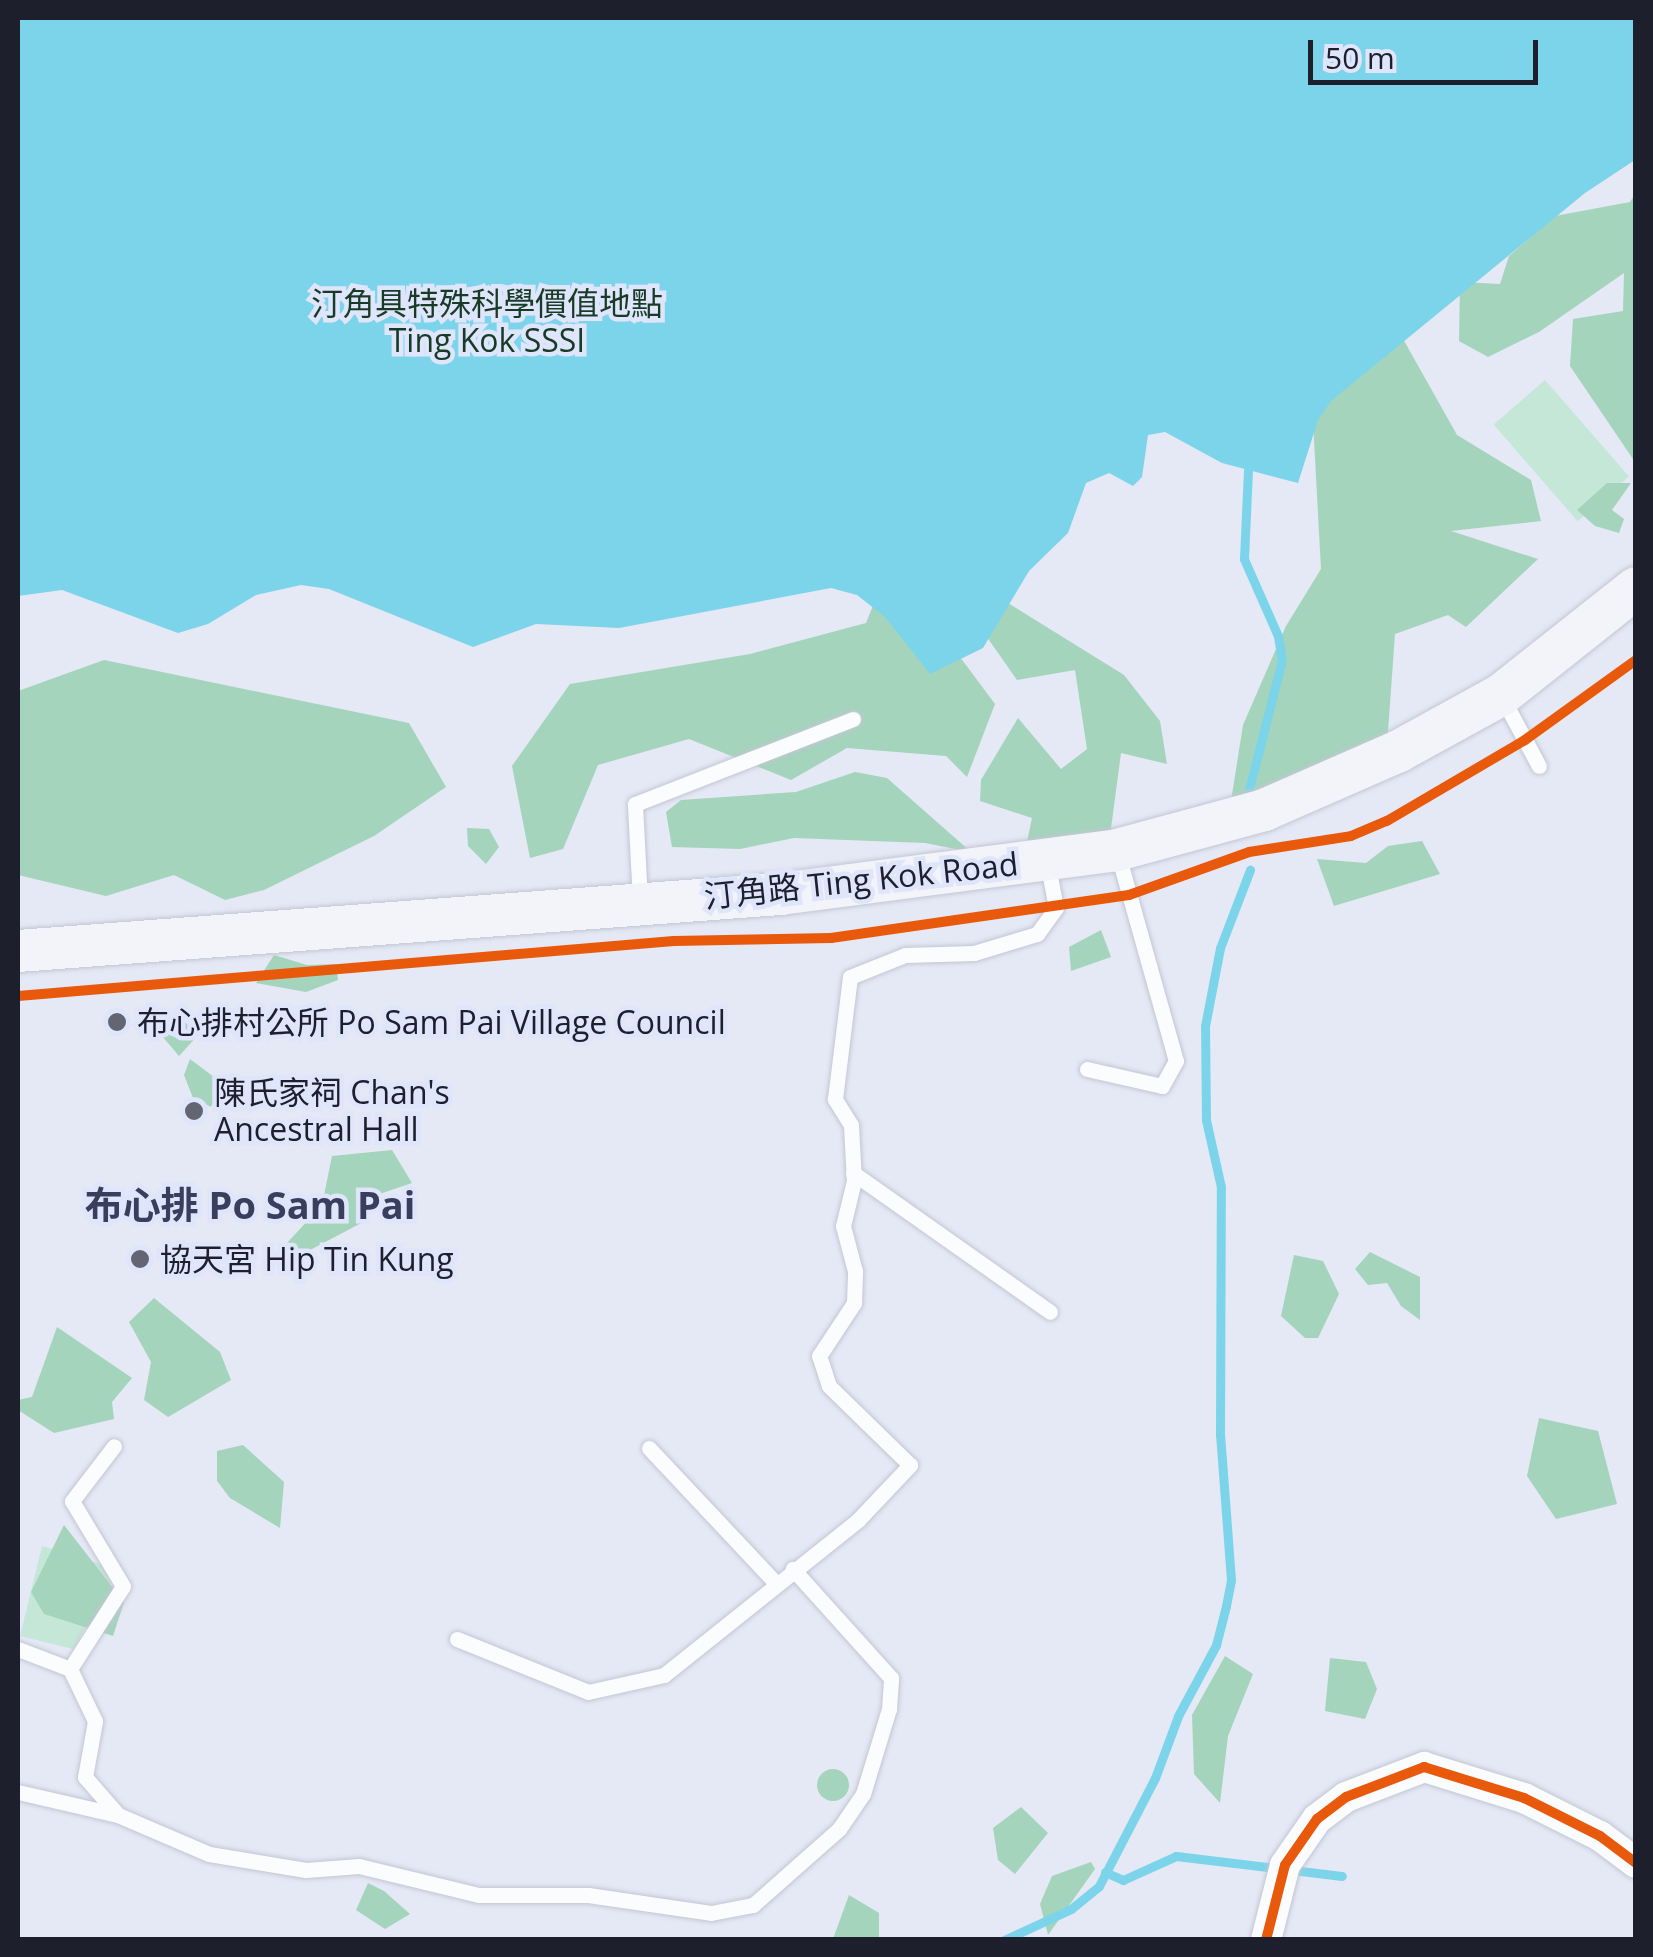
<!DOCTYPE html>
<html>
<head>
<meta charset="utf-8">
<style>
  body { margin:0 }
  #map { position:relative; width:1653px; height:1957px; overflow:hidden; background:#e5e8f5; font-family:"Open Sans","Noto Sans TC",sans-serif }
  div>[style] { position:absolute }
  .green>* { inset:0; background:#c5e7d7; transform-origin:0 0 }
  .forest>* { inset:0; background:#a4d4bc }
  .round { border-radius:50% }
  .water>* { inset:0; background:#7cd4ea }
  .stream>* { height:9px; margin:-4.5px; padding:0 4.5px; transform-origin:4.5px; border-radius:4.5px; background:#7cd4ea }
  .roads { filter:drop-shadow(0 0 2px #c3c6d3) drop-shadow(0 0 2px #c3c6d3) }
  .lane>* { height:15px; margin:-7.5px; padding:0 7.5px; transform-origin:7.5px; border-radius:7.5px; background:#fbfcfe }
  .street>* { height:30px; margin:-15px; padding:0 15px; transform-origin:15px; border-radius:15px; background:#fbfcfe }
  .secondary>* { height:42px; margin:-21px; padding:0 21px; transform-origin:21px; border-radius:21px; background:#f3f4f9 }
  .cycleway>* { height:10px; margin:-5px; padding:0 5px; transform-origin:5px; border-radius:5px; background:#e8590c }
  .dots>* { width:28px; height:28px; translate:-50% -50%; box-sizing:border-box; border:5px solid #dfe5fb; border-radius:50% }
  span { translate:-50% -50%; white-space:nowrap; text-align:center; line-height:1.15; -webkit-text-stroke:9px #dfe5fb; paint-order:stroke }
  .park-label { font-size:32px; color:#173b25 }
  .street-label { font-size:32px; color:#1d1f2d }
  .poi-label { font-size:32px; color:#1d1f2d }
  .left { translate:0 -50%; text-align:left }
  .quarter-label { font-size:38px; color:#383e5c; font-weight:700 }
  .frame { position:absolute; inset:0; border:20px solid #1d1f2d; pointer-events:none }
  .scale { position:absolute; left:1308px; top:40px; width:230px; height:45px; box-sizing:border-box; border:5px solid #1d1f2d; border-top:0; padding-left:12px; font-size:30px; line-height:35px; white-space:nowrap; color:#1d1f2d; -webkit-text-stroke:8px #dfe5fb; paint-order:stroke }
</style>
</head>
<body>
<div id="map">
  <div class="green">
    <i style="left:1545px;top:380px;width:128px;height:68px;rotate:49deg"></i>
    <i style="clip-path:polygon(42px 1546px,119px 1570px,73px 1649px,20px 1636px)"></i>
  </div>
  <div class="forest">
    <i style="clip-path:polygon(1635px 194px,1635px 462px,1570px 366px,1573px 319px,1623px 311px,1624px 273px,1539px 332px,1488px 357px,1459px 341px,1460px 282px,1500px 284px,1509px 256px,1555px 216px,1630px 202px)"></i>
    <i style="clip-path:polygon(1398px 330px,1457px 435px,1531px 480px,1541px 521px,1451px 531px,1538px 559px,1466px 627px,1448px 615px,1395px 634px,1387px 745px,1231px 801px,1243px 725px,1286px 626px,1321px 569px,1312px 403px)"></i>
    <i style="clip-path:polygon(1607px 483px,1631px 483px,1612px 510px,1624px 519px,1619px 533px,1595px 526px,1577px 510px)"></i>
    <i style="clip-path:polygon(812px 512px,1008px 603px,1124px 675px,1160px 721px,1167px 764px,1121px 753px,1110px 836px,1025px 851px,1032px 818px,980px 801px,981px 780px,1018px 718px,1061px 769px,1087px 749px,1075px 670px,1017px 680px,982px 630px,957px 653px,995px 704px,967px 777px,946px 756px,847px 748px,791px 780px,689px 739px,598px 765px,563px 849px,530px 858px,512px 766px,570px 684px,750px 654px,866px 623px,880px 588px)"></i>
    <i style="clip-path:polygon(104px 660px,409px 723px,446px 787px,374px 836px,264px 890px,225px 900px,174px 875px,106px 896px,18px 875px,18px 691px)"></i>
    <i style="clip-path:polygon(855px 772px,887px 778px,971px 852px,925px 843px,794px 838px,740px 849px,672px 847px,666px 812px,681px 800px,796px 792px)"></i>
    <i style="clip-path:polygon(467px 828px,489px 829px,499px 847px,486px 864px,468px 846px)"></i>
    <i style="clip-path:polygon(1422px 841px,1440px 874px,1334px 906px,1317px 859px,1366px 863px,1388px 846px)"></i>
    <i style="clip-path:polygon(1101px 930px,1111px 957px,1071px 971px,1069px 947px)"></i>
    <i style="clip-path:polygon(274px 955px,307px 965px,336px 964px,338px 980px,306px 992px,256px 983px)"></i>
    <i style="clip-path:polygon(158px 1017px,183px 1020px,198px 1035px,179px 1056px,162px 1036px)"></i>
    <i style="clip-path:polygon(190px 1059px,222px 1083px,211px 1107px,193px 1098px,184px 1075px)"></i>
    <i style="clip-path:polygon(392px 1150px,412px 1183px,368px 1198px,356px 1209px,365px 1221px,278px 1267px,275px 1256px,322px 1205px,332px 1156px)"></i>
    <i style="clip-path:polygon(1370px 1252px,1420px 1277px,1420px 1320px,1401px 1306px,1387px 1283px,1368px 1285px,1355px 1269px)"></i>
    <i style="clip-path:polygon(1294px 1255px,1323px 1261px,1339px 1294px,1318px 1338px,1305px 1338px,1281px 1316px)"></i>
    <i style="clip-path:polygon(154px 1298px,220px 1352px,231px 1380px,168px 1417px,144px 1400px,151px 1362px,129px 1322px)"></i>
    <i style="clip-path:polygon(57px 1327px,132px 1378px,112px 1402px,114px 1419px,54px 1433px,18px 1410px,18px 1400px,32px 1397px)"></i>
    <i style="clip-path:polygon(1539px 1418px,1598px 1431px,1617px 1504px,1556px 1519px,1527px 1476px)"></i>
    <i style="clip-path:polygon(243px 1445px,284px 1482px,280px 1528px,230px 1498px,217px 1481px,217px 1451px)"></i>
    <i style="clip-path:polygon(64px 1525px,124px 1602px,113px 1636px,44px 1614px,31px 1592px)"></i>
    <i style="clip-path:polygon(1225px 1656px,1253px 1674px,1228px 1736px,1220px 1803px,1194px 1774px,1192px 1715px)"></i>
    <i style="clip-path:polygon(1330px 1658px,1366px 1662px,1377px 1689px,1365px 1719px,1325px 1711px)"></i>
    <i class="round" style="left:817px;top:1769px;width:32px;height:32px"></i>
    <i style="clip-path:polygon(1021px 1807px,1048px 1833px,1015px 1874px,998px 1860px,993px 1828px)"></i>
    <i style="clip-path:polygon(1091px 1862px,1095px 1869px,1048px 1935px,1040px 1904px,1052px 1876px)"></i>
    <i style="clip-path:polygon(368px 1883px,384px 1891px,410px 1914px,385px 1929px,356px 1910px)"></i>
    <i style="clip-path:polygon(849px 1895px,879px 1913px,879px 1939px,833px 1939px)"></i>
  </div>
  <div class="water">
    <i style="clip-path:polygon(18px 18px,1635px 18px,1635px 160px,1585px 193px,1331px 401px,1318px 420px,1298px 483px,1222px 463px,1165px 432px,1148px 435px,1142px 477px,1133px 486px,1109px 473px,1086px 483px,1068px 533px,1029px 571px,983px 648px,930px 674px,885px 617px,857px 595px,831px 588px,619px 628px,536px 624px,473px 647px,329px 589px,301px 585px,256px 595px,208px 624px,178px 633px,62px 590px,18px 596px)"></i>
  </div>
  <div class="stream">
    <i style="left:1248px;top:470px;width:89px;rotate:92.6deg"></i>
    <i style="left:1244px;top:559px;width:84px;rotate:66.2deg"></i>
    <i style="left:1278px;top:636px;width:24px;rotate:81deg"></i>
    <i style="left:1282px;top:660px;width:133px;rotate:104.3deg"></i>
    <i style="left:1105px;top:1872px;width:20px;rotate:24deg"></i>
    <i style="left:1123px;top:1880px;width:58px;rotate:-24.4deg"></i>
    <i style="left:1176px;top:1856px;width:167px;rotate:6.9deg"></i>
    <i style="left:1004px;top:1940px;width:74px;rotate:-24.8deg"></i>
    <i style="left:1071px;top:1909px;width:36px;rotate:-39deg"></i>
    <i style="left:1099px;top:1886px;width:122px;rotate:-62.6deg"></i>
    <i style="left:1155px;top:1778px;width:66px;rotate:-69.6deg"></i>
    <i style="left:1178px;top:1716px;width:81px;rotate:-61.8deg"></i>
    <i style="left:1216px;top:1645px;width:40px;rotate:-75.6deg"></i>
    <i style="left:1226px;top:1606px;width:26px;rotate:-79deg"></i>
    <i style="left:1231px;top:1580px;width:145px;rotate:-94.3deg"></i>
    <i style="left:1220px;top:1435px;width:248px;rotate:-89.8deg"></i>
    <i style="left:1221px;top:1187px;width:69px;rotate:-102.6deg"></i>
    <i style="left:1206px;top:1120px;width:94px;rotate:-90.6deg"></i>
    <i style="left:1205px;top:1026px;width:79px;rotate:-79.1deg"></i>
    <i style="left:1220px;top:948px;width:84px;rotate:-69deg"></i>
  </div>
  <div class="roads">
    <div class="lane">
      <i style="left:1503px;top:699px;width:76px;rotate:61.8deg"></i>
      <i style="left:640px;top:901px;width:97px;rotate:-93deg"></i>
      <i style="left:635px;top:804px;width:234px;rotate:-21.3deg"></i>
      <i style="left:1087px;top:1069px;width:77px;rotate:12.8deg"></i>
      <i style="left:1162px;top:1086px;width:29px;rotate:-61deg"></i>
      <i style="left:1176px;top:1061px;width:215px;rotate:-105.7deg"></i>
      <i style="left:853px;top:1173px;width:241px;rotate:35.2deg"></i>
      <i style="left:649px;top:1448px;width:183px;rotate:46.8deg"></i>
      <i style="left:457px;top:1639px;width:141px;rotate:22deg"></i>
      <i style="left:588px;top:1692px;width:78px;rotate:-12.6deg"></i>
      <i style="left:664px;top:1675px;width:248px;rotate:-38.6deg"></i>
      <i style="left:858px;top:1520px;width:76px;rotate:-46.6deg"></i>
      <i style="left:910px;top:1465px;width:113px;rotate:-135.7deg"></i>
      <i style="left:829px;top:1386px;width:32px;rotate:-108deg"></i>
      <i style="left:819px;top:1356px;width:64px;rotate:-56.6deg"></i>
      <i style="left:854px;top:1303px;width:32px;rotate:-88deg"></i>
      <i style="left:855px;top:1271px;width:47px;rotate:-104.9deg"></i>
      <i style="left:843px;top:1226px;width:46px;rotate:-76.3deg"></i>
      <i style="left:854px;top:1181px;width:56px;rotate:-93.1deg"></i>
      <i style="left:851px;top:1125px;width:31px;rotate:-122deg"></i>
      <i style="left:835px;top:1099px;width:123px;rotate:-83deg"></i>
      <i style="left:850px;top:977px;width:59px;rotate:-21.8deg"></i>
      <i style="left:905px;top:955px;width:69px;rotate:-1.7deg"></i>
      <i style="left:974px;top:953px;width:66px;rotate:-16.8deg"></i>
      <i style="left:1037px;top:934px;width:32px;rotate:-54deg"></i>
      <i style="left:1056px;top:908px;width:48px;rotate:-100.8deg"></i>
      <i style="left:18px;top:1649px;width:56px;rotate:21deg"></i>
      <i style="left:70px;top:1669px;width:58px;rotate:64.3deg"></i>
      <i style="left:95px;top:1721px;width:57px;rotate:100.1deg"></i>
      <i style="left:85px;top:1777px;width:50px;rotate:49deg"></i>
      <i style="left:70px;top:1669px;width:98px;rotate:-57.4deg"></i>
      <i style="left:123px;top:1586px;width:99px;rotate:-121deg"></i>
      <i style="left:72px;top:1501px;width:69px;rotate:-52.6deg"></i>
      <i style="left:18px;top:1792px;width:103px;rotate:13deg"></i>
      <i style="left:118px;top:1815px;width:99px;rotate:23.2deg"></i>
      <i style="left:209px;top:1854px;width:98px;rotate:9.4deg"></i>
      <i style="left:306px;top:1870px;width:53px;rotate:-4.3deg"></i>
      <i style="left:359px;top:1866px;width:123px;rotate:13.6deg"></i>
      <i style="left:479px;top:1895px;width:109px"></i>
      <i style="left:588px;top:1895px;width:124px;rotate:8.3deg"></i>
      <i style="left:711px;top:1913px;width:43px;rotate:-10.8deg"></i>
      <i style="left:753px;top:1905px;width:115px;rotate:-41.5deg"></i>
      <i style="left:839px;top:1829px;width:42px;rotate:-55.6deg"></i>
      <i style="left:863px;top:1794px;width:89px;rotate:-73deg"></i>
      <i style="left:889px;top:1709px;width:31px;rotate:-86deg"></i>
      <i style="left:891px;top:1678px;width:147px;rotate:-132deg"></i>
    </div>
    <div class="street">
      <i style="left:1266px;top:1940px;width:77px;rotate:-75.8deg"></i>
      <i style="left:1285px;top:1865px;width:56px;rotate:-55.2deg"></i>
      <i style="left:1317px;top:1819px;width:36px;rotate:-37deg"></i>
      <i style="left:1346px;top:1797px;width:84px;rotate:-21deg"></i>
      <i style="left:1424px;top:1767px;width:105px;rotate:17.2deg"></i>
      <i style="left:1524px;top:1798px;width:85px;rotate:26.6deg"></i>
      <i style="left:1600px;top:1836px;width:45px;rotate:36.9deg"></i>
    </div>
    <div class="secondary">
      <i style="left:18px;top:951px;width:764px;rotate:-4.28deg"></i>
      <i style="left:780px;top:894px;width:340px;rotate:-7.4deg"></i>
      <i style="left:1117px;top:850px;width:152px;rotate:-15.2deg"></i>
      <i style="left:1264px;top:810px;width:147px;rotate:-23.6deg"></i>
      <i style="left:1399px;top:751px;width:116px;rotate:-28.8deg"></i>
      <i style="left:1501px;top:695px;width:172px;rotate:-38.4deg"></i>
    </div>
  </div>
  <div class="cycleway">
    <i style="left:18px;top:996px;width:658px;rotate:-4.79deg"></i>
    <i style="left:674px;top:941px;width:157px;rotate:-1.1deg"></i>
    <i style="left:831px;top:938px;width:301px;rotate:-8.2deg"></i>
    <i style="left:1129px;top:895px;width:127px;rotate:-19.7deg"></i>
    <i style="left:1249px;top:852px;width:103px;rotate:-8.9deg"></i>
    <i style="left:1351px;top:836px;width:39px;rotate:-23deg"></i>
    <i style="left:1387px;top:821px;width:160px;rotate:-30.4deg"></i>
    <i style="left:1525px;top:740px;width:137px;rotate:-35.8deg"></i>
    <i style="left:1266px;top:1940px;width:77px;rotate:-75.8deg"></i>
    <i style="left:1285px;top:1865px;width:56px;rotate:-55.2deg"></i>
    <i style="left:1317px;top:1819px;width:36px;rotate:-37deg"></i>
    <i style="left:1346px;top:1797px;width:84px;rotate:-21deg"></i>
    <i style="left:1424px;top:1767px;width:105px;rotate:17.2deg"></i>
    <i style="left:1524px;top:1798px;width:85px;rotate:26.6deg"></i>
    <i style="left:1600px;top:1836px;width:45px;rotate:36.9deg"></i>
  </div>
  <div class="dots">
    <i style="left:117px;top:1022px;background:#636573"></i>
    <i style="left:194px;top:1111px;background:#636573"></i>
    <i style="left:140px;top:1259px;background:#636573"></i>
  </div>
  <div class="park-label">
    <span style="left:487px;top:322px">汀角具特殊科學價值地點<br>Ting Kok SSSI</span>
  </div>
  <div class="street-label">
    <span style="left:861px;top:880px;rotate:-6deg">汀角路 Ting Kok Road</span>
  </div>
  <div class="poi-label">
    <span class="left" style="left:137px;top:1022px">布心排村公所 Po Sam Pai Village Council</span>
    <span class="left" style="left:214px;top:1111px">陳氏家祠 Chan's<br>Ancestral Hall</span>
    <span class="left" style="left:160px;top:1259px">協天宮 Hip Tin Kung</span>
  </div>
  <div class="quarter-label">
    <span style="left:250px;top:1205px">布心排 Po Sam Pai</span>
  </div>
  <div class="frame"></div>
  <div class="scale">50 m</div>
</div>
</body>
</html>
